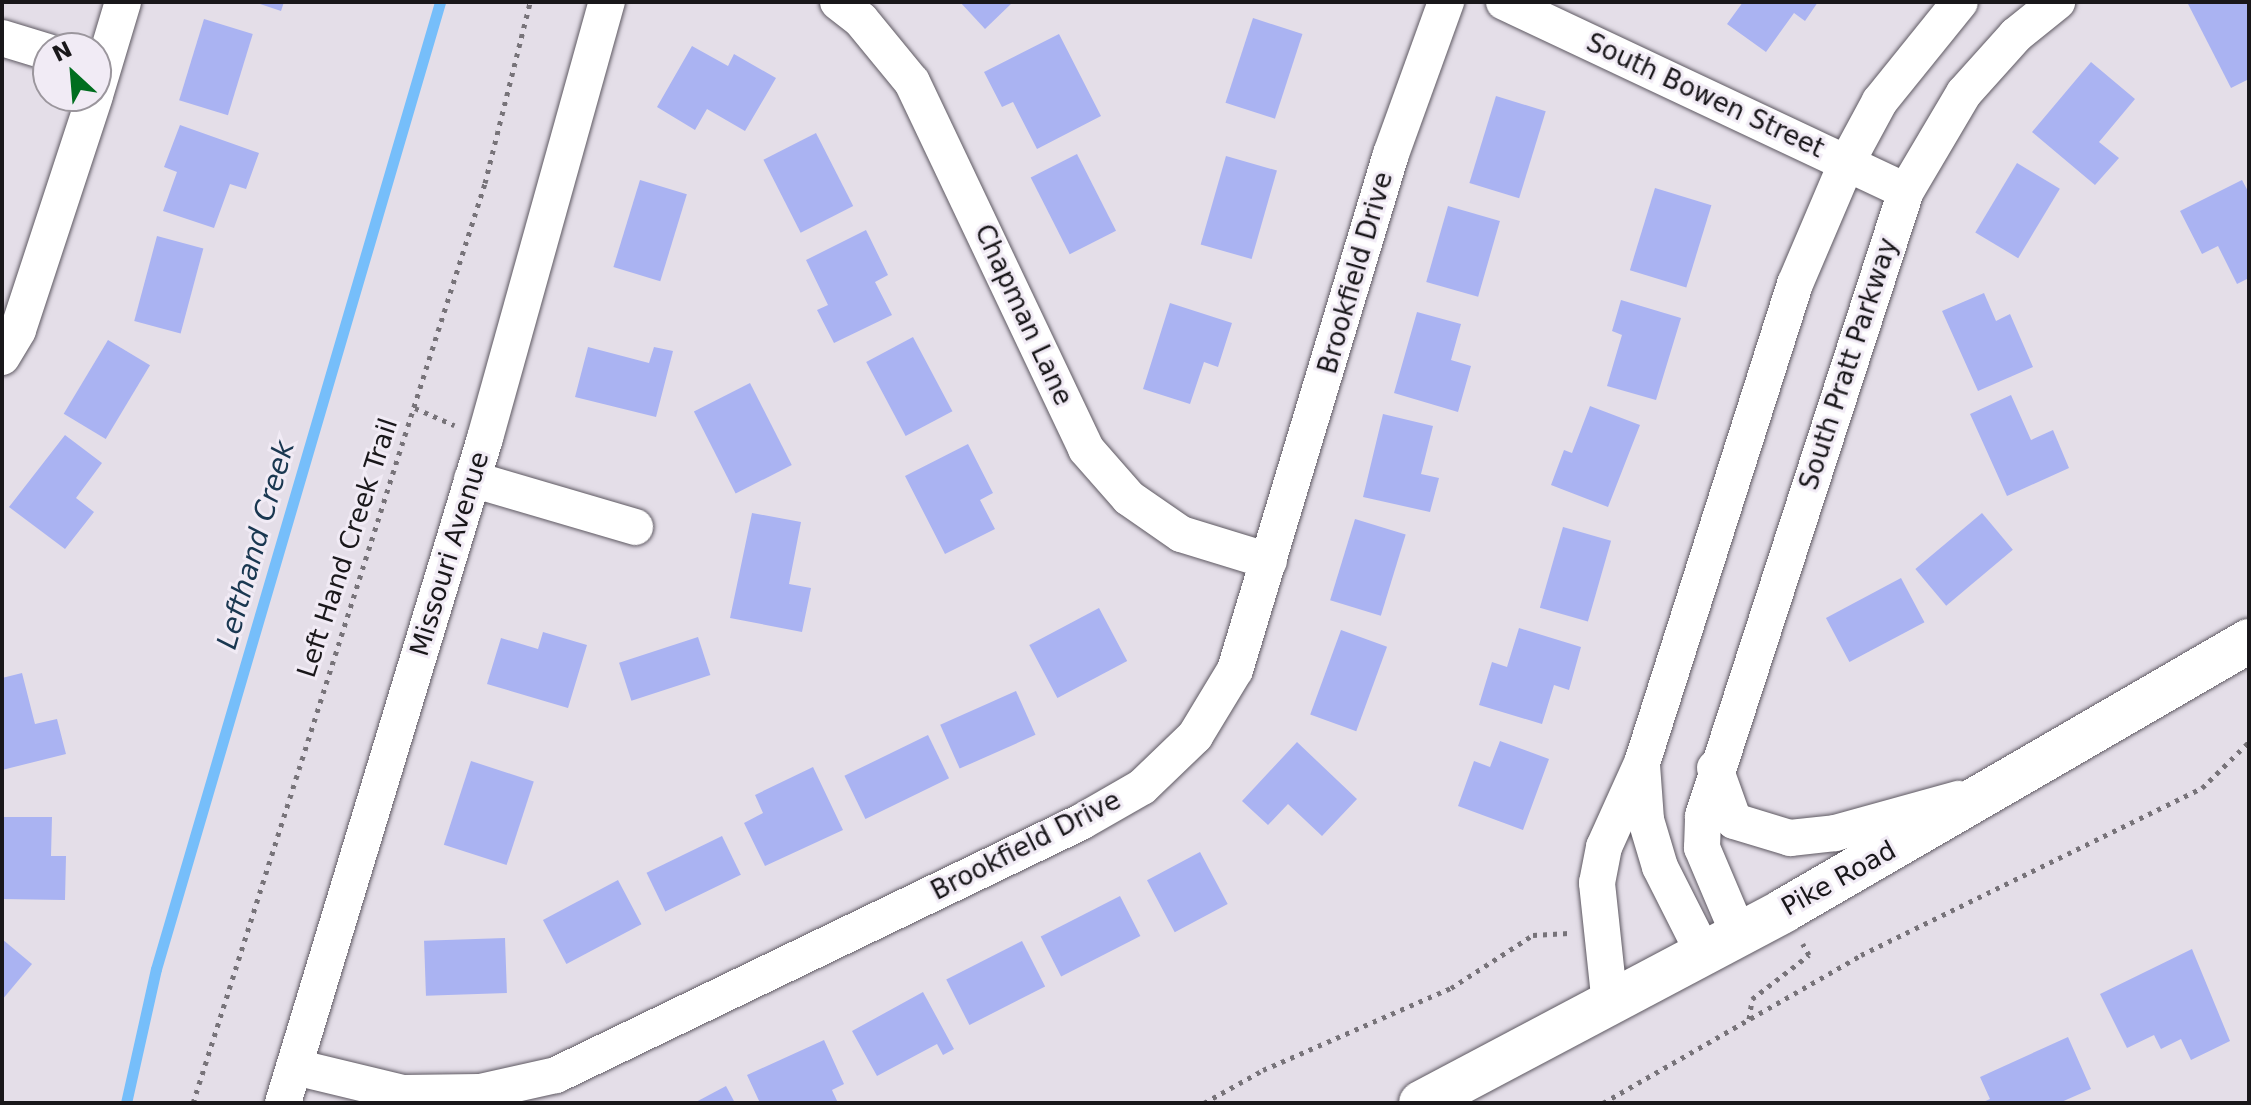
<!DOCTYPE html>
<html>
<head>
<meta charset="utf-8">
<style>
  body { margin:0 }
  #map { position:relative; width:2251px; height:1105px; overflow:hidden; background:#e4dee8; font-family:"DejaVu Sans",sans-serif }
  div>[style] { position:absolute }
  .stream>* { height:11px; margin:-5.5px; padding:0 5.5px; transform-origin:5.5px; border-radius:5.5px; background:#76befa }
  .building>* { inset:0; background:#aab3f2; transform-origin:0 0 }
  .path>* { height:5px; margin-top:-2.5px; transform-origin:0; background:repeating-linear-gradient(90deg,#777379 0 4px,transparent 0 10px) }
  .roads { filter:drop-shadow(0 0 2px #5e5962) drop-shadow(0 0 2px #5e5962) }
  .minor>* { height:36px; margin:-18px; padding:0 18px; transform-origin:18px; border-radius:18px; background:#fff }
  .major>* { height:44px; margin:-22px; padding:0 22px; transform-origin:22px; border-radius:22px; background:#fff }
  span { translate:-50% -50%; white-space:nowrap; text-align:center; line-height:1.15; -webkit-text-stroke:6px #f1ebf5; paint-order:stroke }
  .street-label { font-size:26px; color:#19171a }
  .water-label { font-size:28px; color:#193750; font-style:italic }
  .frame { position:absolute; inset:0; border:4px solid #19171a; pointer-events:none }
  .north { position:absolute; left:32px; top:32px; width:80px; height:80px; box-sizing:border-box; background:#f1ebf5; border:2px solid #9b969d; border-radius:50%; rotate:334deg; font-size:22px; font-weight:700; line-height:32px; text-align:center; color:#19171a }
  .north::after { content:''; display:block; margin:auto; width:28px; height:36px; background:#006e1f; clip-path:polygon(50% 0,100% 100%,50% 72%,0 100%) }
</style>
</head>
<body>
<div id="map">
  <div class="stream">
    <i style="left:126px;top:1103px;width:137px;rotate:-77.4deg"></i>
    <i style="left:156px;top:969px;width:1008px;rotate:-73.63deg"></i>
  </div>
  <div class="building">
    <i style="clip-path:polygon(254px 2px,284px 2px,281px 11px)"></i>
    <i style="clip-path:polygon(960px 2px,1013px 2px,985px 29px)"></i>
    <i style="clip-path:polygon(1743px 2px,1818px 2px,1805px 21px,1794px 13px,1766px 52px,1727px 24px)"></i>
    <i style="clip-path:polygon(2187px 2px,2249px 2px,2249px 79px,2231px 88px)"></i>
    <i style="left:1253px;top:18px;width:52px;height:89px;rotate:18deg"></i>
    <i style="left:204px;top:19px;width:51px;height:85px;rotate:17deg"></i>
    <i style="clip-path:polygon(1059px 34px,1101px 116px,1037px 149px,1013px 102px,1002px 107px,984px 72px)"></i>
    <i style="clip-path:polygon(692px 46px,728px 66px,734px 54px,776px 78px,745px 131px,707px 109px,695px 130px,657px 107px)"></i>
    <i style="clip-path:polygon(2091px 62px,2135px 99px,2099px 142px,2119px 158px,2095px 185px,2032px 132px)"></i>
    <i style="left:1496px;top:96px;width:52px;height:91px;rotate:17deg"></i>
    <i style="clip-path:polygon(180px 125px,259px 153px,246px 189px,230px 184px,214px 228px,163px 211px,177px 172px,164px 167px)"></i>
    <i style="left:816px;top:133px;width:82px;height:59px;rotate:63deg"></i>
    <i style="left:1077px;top:154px;width:86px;height:52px;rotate:63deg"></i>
    <i style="left:1226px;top:156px;width:53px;height:92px;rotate:16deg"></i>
    <i style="left:2017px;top:163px;width:50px;height:81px;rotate:31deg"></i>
    <i style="left:640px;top:180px;width:49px;height:91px;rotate:17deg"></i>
    <i style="clip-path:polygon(2242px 180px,2249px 193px,2249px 278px,2237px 284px,2218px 246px,2202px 254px,2180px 211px)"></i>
    <i style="left:1655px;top:188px;width:59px;height:86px;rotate:17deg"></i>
    <i style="left:1448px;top:206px;width:54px;height:79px;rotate:16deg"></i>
    <i style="clip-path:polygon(866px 230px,888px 275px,875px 282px,892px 315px,834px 343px,817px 310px,828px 305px,806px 260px)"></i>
    <i style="left:157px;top:236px;width:48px;height:88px;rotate:15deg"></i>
    <i style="clip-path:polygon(1984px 293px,1996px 321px,2010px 314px,2033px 367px,1978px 391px,1942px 311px)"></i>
    <i style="clip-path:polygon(1621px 300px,1681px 318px,1656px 400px,1607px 386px,1622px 335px,1612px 331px)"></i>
    <i style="clip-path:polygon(1170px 303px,1232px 323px,1218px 367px,1204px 362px,1190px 404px,1143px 389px)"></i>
    <i style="clip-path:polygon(1417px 312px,1461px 324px,1451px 360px,1471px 366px,1458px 412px,1394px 393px)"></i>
    <i style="left:913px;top:337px;width:84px;height:53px;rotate:62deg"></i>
    <i style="left:108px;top:340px;width:49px;height:86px;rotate:31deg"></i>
    <i style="clip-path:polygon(588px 347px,649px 363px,654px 347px,673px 351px,656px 417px,575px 397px)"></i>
    <i style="left:750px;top:383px;width:92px;height:63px;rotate:63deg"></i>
    <i style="clip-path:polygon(2011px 395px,2031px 440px,2053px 430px,2069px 468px,2007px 496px,1970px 414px)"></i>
    <i style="clip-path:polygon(1590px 406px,1640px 425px,1608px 507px,1551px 485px,1564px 450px,1572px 453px)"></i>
    <i style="clip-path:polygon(1383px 414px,1433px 426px,1421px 474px,1439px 478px,1430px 512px,1363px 497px)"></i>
    <i style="clip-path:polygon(65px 435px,102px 463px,76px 498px,94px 512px,65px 549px,9px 507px)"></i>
    <i style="clip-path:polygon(968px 444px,993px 493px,980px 500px,995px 529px,945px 554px,905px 476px)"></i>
    <i style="clip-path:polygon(752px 513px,801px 522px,789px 584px,811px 588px,802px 632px,730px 618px)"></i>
    <i style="left:1982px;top:513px;width:48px;height:87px;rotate:50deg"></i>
    <i style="left:1355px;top:519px;width:53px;height:85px;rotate:17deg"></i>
    <i style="left:1563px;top:527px;width:50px;height:84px;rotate:16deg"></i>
    <i style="left:1901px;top:578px;width:50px;height:85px;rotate:62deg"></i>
    <i style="left:1099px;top:608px;width:60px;height:79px;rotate:62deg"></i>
    <i style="clip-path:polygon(1519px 628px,1581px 647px,1569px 690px,1554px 685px,1542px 724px,1479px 705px,1492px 662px,1507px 667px)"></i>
    <i style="left:1341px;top:630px;width:49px;height:90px;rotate:20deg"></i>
    <i style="clip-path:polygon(543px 632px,587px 645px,568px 708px,487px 684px,501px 638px,538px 649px)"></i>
    <i style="left:698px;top:637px;width:40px;height:83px;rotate:72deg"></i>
    <i style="clip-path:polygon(22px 673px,35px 724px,57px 719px,66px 754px,2px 770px,2px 678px)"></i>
    <i style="left:1016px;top:691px;width:48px;height:83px;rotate:66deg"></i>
    <i style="left:928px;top:735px;width:48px;height:93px;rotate:64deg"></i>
    <i style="clip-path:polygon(1500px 741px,1549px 759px,1523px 830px,1458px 806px,1474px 761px,1490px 767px)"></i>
    <i style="clip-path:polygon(1297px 742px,1357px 799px,1322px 836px,1288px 804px,1268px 825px,1242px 801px)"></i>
    <i style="left:471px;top:761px;width:66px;height:88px;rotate:18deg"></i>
    <i style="clip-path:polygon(813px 767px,843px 830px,765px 866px,744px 823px,763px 813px,755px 795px)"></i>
    <i style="clip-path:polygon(2px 817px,52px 817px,51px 856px,66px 856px,65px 900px,2px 899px)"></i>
    <i style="left:722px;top:836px;width:43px;height:84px;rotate:64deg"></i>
    <i style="left:1200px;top:852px;width:59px;height:60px;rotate:62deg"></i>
    <i style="left:618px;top:880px;width:50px;height:85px;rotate:62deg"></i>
    <i style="left:1120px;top:896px;width:45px;height:89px;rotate:63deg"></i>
    <i style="left:505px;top:938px;width:55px;height:81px;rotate:88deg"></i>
    <i style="clip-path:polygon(2px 939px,32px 964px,2px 1000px)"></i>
    <i style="left:1022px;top:941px;width:51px;height:85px;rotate:63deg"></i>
    <i style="clip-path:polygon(2192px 949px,2230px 1041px,2191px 1060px,2181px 1039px,2161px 1049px,2154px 1035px,2127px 1048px,2100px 994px)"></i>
    <i style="clip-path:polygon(923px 992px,954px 1049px,943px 1055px,937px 1044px,877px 1076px,852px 1031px)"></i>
    <i style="clip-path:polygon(2068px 1037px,2091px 1089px,2059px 1103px,1981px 1103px,1990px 1099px,1980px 1077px)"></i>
    <i style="clip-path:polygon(824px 1040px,844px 1084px,832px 1090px,838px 1103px,760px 1103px,747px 1075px)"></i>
    <i style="clip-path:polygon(726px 1086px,735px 1103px,694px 1103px)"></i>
  </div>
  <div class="path">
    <i style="left:415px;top:408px;width:43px;rotate:23.6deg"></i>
    <i style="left:1749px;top:1019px;width:20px;rotate:-81deg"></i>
    <i style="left:1752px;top:999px;width:72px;rotate:-37.7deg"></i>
    <i style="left:1809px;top:955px;width:13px;rotate:-119deg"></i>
    <i style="left:193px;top:1103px;width:965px;rotate:-72.39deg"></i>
    <i style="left:485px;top:183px;width:187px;rotate:-76deg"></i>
    <i style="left:1204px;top:1103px;width:68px;rotate:-29.2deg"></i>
    <i style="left:1263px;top:1070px;width:205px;rotate:-23.6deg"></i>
    <i style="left:1451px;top:988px;width:98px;rotate:-32.9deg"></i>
    <i style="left:1533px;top:935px;width:36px;rotate:-3deg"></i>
    <i style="left:1603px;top:1103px;width:297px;rotate:-29.8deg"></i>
    <i style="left:1861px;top:955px;width:380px;rotate:-26.1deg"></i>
    <i style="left:2202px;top:788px;width:66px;rotate:-44.4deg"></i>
  </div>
  <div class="roads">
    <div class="minor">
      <i style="left:838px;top:2px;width:29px;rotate:38deg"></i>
      <i style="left:861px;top:20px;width:80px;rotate:50.6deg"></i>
      <i style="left:912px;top:82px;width:406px;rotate:64.6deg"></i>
      <i style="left:1086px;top:449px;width:65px;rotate:48.7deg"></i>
      <i style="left:1129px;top:498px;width:63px;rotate:34.7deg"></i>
      <i style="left:1181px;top:534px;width:92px;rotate:17.1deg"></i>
      <i style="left:1504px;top:2px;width:444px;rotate:25.2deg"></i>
      <i style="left:2px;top:38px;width:48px;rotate:16.9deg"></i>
      <i style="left:96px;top:92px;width:94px;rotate:-73.3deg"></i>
      <i style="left:2px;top:357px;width:31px;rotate:-59deg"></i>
      <i style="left:18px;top:330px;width:246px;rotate:-71.8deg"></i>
      <i style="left:472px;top:479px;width:170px;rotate:16.4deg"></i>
      <i style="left:1642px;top:765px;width:55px;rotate:85.8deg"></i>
      <i style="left:1646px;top:820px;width:49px;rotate:73.4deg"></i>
      <i style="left:1660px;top:867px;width:97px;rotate:63.2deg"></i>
      <i style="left:1715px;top:768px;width:56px;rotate:70.3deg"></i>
      <i style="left:1734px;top:821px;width:59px;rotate:16.9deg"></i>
      <i style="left:1790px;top:838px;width:45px;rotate:-6.3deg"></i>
      <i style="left:1835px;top:833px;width:128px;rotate:-15.5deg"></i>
      <i style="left:1739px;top:935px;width:95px;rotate:-113deg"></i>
      <i style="left:1702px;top:848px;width:32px;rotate:-88deg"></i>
      <i style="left:1703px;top:816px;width:657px;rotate:-72.01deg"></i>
      <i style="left:1906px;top:191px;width:114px;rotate:-59.4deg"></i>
      <i style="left:1964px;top:93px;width:78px;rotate:-48.1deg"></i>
      <i style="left:2016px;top:35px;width:53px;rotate:-38.8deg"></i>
      <i style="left:1610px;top:1005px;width:123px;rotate:-96.1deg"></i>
      <i style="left:1597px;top:883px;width:37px;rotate:-79deg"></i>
      <i style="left:1604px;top:847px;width:92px;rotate:-65.7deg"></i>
      <i style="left:1642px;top:763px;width:503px;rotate:-72.29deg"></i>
      <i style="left:1795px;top:284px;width:133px;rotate:-66.9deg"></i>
      <i style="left:1847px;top:162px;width:69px;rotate:-61.6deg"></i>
      <i style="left:1880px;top:101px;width:127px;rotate:-51.1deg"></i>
      <i style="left:295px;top:1067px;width:111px;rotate:13.5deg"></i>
      <i style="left:403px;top:1093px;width:77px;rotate:-0.7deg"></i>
      <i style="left:480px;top:1092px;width:78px;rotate:-12.6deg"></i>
      <i style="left:556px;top:1075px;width:583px;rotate:-25.73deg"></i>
      <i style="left:1081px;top:822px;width:70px;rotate:-29.8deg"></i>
      <i style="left:1142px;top:787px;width:74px;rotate:-43.9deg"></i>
      <i style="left:1195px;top:736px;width:77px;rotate:-58.8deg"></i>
      <i style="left:1235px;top:670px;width:539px;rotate:-73.18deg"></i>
      <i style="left:1391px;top:154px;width:162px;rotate:-70.1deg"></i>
      <i style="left:283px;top:1103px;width:695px;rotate:-73.1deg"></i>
      <i style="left:485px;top:438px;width:453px;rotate:-74.4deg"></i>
    </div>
    <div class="major">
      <i style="left:1421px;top:1103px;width:410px;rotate:-27.9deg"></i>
      <i style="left:1783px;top:911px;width:539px;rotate:-30.09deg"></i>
    </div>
  </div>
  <div class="street-label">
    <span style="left:1705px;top:96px;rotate:25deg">South Bowen Street</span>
    <span style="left:1356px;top:273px;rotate:-74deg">Brookfield Drive</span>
    <span style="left:1023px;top:315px;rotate:65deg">Chapman Lane</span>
    <span style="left:1849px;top:364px;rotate:-72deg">South Pratt Parkway</span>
    <span style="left:348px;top:548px;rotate:-72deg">Left Hand Creek Trail</span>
    <span style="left:450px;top:554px;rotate:-73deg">Missouri Avenue</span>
    <span style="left:1026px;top:846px;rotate:-27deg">Brookfield Drive</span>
    <span style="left:1839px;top:879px;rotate:-29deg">Pike Road</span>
  </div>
  <div class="water-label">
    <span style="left:256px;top:545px;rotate:-74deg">Lefthand Creek</span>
  </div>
  <div class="frame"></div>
  <div class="north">N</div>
</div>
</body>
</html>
